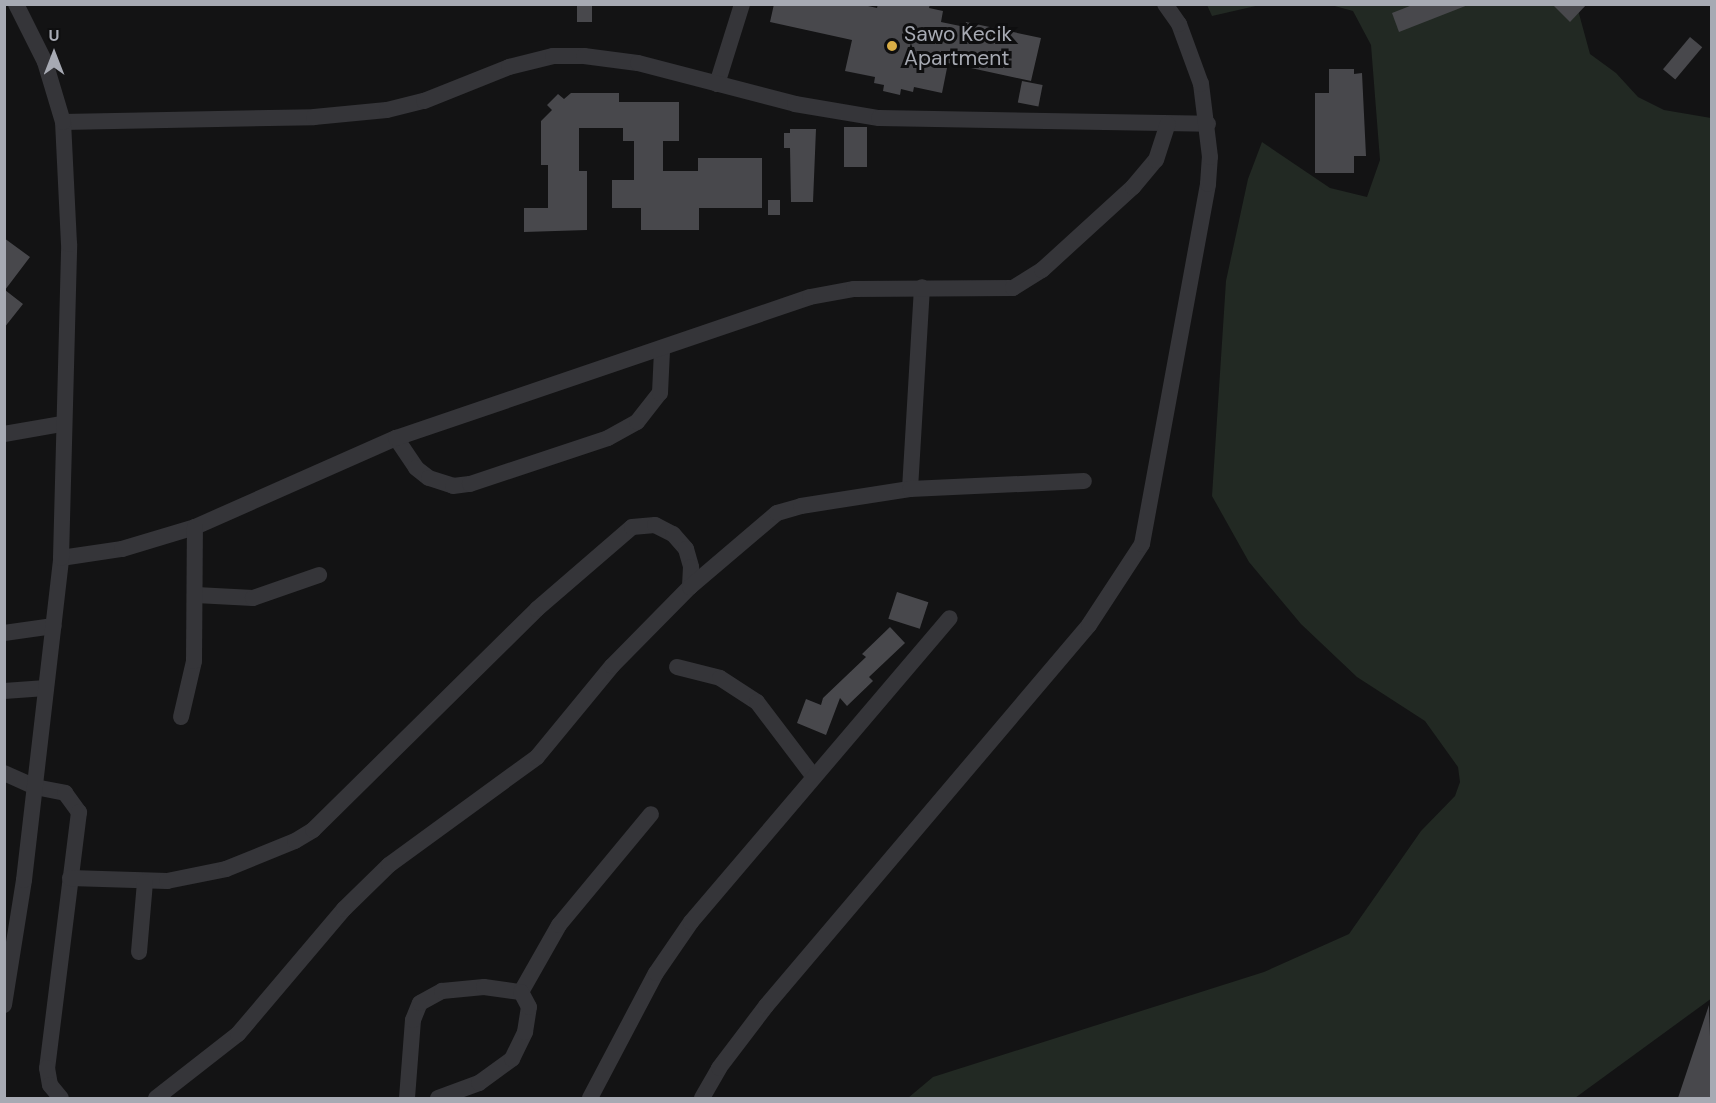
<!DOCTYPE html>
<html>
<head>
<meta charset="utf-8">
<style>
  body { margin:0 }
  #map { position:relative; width:1716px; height:1103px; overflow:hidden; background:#131314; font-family:"DM Sans",sans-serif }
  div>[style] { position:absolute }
  .green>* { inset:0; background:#222923 }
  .building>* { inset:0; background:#48484c; transform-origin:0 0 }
  .minor>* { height:16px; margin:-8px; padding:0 8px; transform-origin:8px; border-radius:8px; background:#353539 }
  .dots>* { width:16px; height:16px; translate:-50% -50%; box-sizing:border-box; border:3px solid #0e0e0f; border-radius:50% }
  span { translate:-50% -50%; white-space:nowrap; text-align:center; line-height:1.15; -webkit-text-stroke:6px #0e0e0f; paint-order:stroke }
  .poi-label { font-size:21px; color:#a7aab3 }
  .left { translate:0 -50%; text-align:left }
  .frame { position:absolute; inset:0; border:6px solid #a7aab3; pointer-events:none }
  .north { position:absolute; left:24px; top:24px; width:60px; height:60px; -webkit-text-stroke:4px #0e0e0f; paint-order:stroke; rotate:0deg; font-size:16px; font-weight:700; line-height:24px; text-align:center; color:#a7aab3 }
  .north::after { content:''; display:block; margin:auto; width:21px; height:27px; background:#a7aab3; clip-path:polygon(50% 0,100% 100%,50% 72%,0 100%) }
</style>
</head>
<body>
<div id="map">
  <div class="green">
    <i style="clip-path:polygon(1207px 5px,1260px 5px,1212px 16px)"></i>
    <i style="clip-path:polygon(1331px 5px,1584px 5px,1578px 10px,1590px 54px,1616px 73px,1638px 97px,1664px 110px,1711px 118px,1712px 998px,1575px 1098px,908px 1098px,933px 1077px,1264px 972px,1349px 934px,1421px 831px,1455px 796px,1460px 782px,1458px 767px,1425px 721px,1357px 677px,1301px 624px,1249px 562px,1212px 496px,1226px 281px,1248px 179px,1262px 142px,1330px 188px,1367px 197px,1380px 160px,1371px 45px,1353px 11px)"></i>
  </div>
  <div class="building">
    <i style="left:577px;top:4px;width:15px;height:18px"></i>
    <i style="clip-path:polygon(774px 4px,859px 4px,877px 8px,878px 4px,930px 4px,929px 8px,943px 11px,941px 22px,965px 27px,966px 22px,1041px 38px,1031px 81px,948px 63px,942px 93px,914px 87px,913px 92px,901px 89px,900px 95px,883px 91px,884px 85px,874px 83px,875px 77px,845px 71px,852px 40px,770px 22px)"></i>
    <i style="clip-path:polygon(1415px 4px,1468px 4px,1468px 5px,1399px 32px,1392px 13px)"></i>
    <i style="clip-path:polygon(1552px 4px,1587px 4px,1570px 22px)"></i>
    <i style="left:1690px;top:37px;width:16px;height:42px;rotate:40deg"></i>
    <i style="clip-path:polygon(1329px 69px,1354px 69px,1354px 74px,1362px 73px,1366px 156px,1354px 156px,1354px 173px,1315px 173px,1315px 93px,1329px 93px)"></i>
    <i style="left:1022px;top:81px;width:21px;height:22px;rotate:11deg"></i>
    <i style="clip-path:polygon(571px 93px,619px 93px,619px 102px,679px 102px,679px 141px,663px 141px,663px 171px,698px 171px,698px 158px,762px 158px,762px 208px,699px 208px,699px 230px,641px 230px,641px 208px,612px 208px,612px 180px,634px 180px,634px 141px,623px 141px,623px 128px,579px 128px,579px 171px,587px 171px,587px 230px,524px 232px,524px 208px,548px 208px,548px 165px,541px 165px,541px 121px,552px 110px,547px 105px,558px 94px,564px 99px)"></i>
    <i style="left:844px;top:127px;width:23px;height:40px"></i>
    <i style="clip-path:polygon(790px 129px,816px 129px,813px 202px,791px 202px,790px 148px,784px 148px,784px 133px,790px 133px)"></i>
    <i style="left:768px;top:200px;width:12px;height:15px"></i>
    <i style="clip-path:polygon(4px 238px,30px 257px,5px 290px,23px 304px,4px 328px)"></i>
    <i style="left:897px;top:592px;width:33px;height:28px;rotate:18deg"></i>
    <i style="clip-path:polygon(890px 627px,905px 643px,869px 677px,873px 681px,847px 706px,840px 698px,826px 735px,797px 723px,806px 699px,821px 705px,823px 698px,866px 657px,862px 654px)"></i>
    <i style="clip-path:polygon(1709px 1005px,1712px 1098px,1678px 1098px)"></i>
  </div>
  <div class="minor">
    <i style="left:717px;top:84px;width:84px;rotate:-72.6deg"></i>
    <i style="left:63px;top:122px;width:251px;rotate:-1.1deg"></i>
    <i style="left:314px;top:117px;width:73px;rotate:-5.5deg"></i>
    <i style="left:387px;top:110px;width:38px;rotate:-14deg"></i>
    <i style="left:424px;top:101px;width:92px;rotate:-21.8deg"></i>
    <i style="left:509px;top:67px;width:45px;rotate:-14deg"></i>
    <i style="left:553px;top:56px;width:31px"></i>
    <i style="left:584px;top:56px;width:54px;rotate:7.4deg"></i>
    <i style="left:638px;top:63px;width:162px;rotate:14.6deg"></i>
    <i style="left:795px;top:104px;width:85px;rotate:9.5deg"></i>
    <i style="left:879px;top:118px;width:329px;rotate:1deg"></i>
    <i style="left:4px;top:434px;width:59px;rotate:-9.8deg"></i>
    <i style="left:396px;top:438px;width:36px;rotate:56deg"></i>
    <i style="left:416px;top:468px;width:16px;rotate:38deg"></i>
    <i style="left:429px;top:478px;width:25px;rotate:18deg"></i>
    <i style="left:453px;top:486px;width:17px;rotate:-7deg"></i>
    <i style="left:470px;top:484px;width:145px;rotate:-18.4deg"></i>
    <i style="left:608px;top:438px;width:33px;rotate:-29deg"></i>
    <i style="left:637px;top:422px;width:37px;rotate:-52deg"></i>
    <i style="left:660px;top:393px;width:43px;rotate:-87.3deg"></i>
    <i style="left:910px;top:489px;width:202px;rotate:-86.6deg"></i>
    <i style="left:61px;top:558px;width:62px;rotate:-8.4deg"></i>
    <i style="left:122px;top:549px;width:76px;rotate:-16.8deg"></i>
    <i style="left:195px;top:527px;width:220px;rotate:-23.9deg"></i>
    <i style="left:396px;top:438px;width:437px;rotate:-18.8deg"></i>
    <i style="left:810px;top:297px;width:45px;rotate:-10.3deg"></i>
    <i style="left:854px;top:289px;width:159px;rotate:-0.4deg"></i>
    <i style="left:1013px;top:288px;width:34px;rotate:-32deg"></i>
    <i style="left:1042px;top:270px;width:123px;rotate:-42.4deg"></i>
    <i style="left:1133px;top:187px;width:35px;rotate:-50deg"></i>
    <i style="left:1156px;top:160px;width:38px;rotate:-72deg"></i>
    <i style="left:196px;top:595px;width:57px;rotate:3deg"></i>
    <i style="left:253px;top:598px;width:70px;rotate:-19.2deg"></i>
    <i style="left:4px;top:633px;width:50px;rotate:-8deg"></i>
    <i style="left:677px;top:667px;width:44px;rotate:14.3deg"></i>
    <i style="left:720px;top:678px;width:44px;rotate:33deg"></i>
    <i style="left:757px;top:702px;width:94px;rotate:52.8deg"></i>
    <i style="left:4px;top:691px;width:42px;rotate:-4.1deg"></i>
    <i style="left:181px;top:717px;width:57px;rotate:-76.9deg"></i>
    <i style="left:194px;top:661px;width:134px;rotate:-89.6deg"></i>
    <i style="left:4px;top:773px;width:34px;rotate:24deg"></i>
    <i style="left:35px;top:787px;width:31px;rotate:11deg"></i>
    <i style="left:65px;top:793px;width:24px;rotate:54deg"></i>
    <i style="left:79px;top:812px;width:258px;rotate:97.1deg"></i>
    <i style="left:47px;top:1068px;width:17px;rotate:80deg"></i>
    <i style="left:50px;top:1085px;width:17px;rotate:50deg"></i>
    <i style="left:70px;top:878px;width:97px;rotate:1.8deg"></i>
    <i style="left:167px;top:881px;width:60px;rotate:-11.5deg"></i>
    <i style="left:226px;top:869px;width:74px;rotate:-22.1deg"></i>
    <i style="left:295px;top:841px;width:21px;rotate:-31deg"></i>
    <i style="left:313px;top:830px;width:315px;rotate:-44.6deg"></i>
    <i style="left:537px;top:609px;width:125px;rotate:-40.8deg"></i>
    <i style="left:632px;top:527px;width:23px;rotate:-5deg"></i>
    <i style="left:655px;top:525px;width:20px;rotate:27deg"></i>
    <i style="left:673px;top:534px;width:20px;rotate:49deg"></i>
    <i style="left:686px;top:549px;width:19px;rotate:74deg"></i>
    <i style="left:691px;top:567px;width:20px;rotate:93deg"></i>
    <i style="left:139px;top:952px;width:70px;rotate:-85.1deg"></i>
    <i style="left:521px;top:992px;width:77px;rotate:-60.4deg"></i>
    <i style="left:559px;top:925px;width:144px;rotate:-50.3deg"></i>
    <i style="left:4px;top:1005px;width:127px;rotate:-80.9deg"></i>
    <i style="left:24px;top:880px;width:324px;rotate:-83.4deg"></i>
    <i style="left:61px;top:558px;width:314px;rotate:-88.5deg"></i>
    <i style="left:69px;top:244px;width:122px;rotate:-92.8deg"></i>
    <i style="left:63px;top:122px;width:63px;rotate:-106.7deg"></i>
    <i style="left:45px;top:62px;width:65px;rotate:-116.6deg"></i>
    <i style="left:156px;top:1098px;width:104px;rotate:-38deg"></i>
    <i style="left:238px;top:1034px;width:164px;rotate:-49.7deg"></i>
    <i style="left:344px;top:909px;width:63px;rotate:-44.4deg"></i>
    <i style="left:389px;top:865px;width:183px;rotate:-36.1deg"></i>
    <i style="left:537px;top:757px;width:118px;rotate:-50.5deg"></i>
    <i style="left:612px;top:666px;width:111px;rotate:-45.4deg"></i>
    <i style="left:690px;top:587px;width:114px;rotate:-40.4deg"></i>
    <i style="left:777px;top:513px;width:25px;rotate:-16deg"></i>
    <i style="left:801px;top:506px;width:110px;rotate:-8.9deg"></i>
    <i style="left:910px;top:489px;width:174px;rotate:-2.6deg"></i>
    <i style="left:407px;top:1098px;width:78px;rotate:-85.6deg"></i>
    <i style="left:413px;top:1020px;width:18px;rotate:-68deg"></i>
    <i style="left:420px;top:1003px;width:25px;rotate:-29deg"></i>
    <i style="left:442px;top:991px;width:42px;rotate:-5.4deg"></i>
    <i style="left:484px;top:987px;width:37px;rotate:8deg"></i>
    <i style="left:438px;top:1098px;width:44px;rotate:-20.1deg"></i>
    <i style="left:479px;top:1083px;width:41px;rotate:-36deg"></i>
    <i style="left:512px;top:1059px;width:30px;rotate:-64deg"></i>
    <i style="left:525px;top:1032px;width:25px;rotate:-81deg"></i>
    <i style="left:529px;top:1007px;width:17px;rotate:-118deg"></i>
    <i style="left:590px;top:1098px;width:141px;rotate:-62.2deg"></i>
    <i style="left:656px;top:973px;width:62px;rotate:-55.5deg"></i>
    <i style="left:691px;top:922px;width:399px;rotate:-49.6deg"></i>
    <i style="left:702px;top:1098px;width:34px;rotate:-60deg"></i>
    <i style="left:719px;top:1068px;width:78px;rotate:-52.8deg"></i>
    <i style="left:766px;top:1006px;width:499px;rotate:-49.7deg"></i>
    <i style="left:1089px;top:625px;width:97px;rotate:-56.8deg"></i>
    <i style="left:1142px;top:544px;width:366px;rotate:-79.6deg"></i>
    <i style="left:1208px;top:184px;width:27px;rotate:-86deg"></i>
    <i style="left:1210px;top:157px;width:74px;rotate:-97deg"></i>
    <i style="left:1201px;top:84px;width:64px;rotate:-110.1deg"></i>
    <i style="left:1179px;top:24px;width:24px;rotate:-125deg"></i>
  </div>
  <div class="dots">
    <i style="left:892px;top:46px;background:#d9ad46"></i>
  </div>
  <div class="poi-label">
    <span class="left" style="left:904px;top:46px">Sawo Kecik<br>Apartment</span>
  </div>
  <div class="frame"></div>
  <div class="north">U</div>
</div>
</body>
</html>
